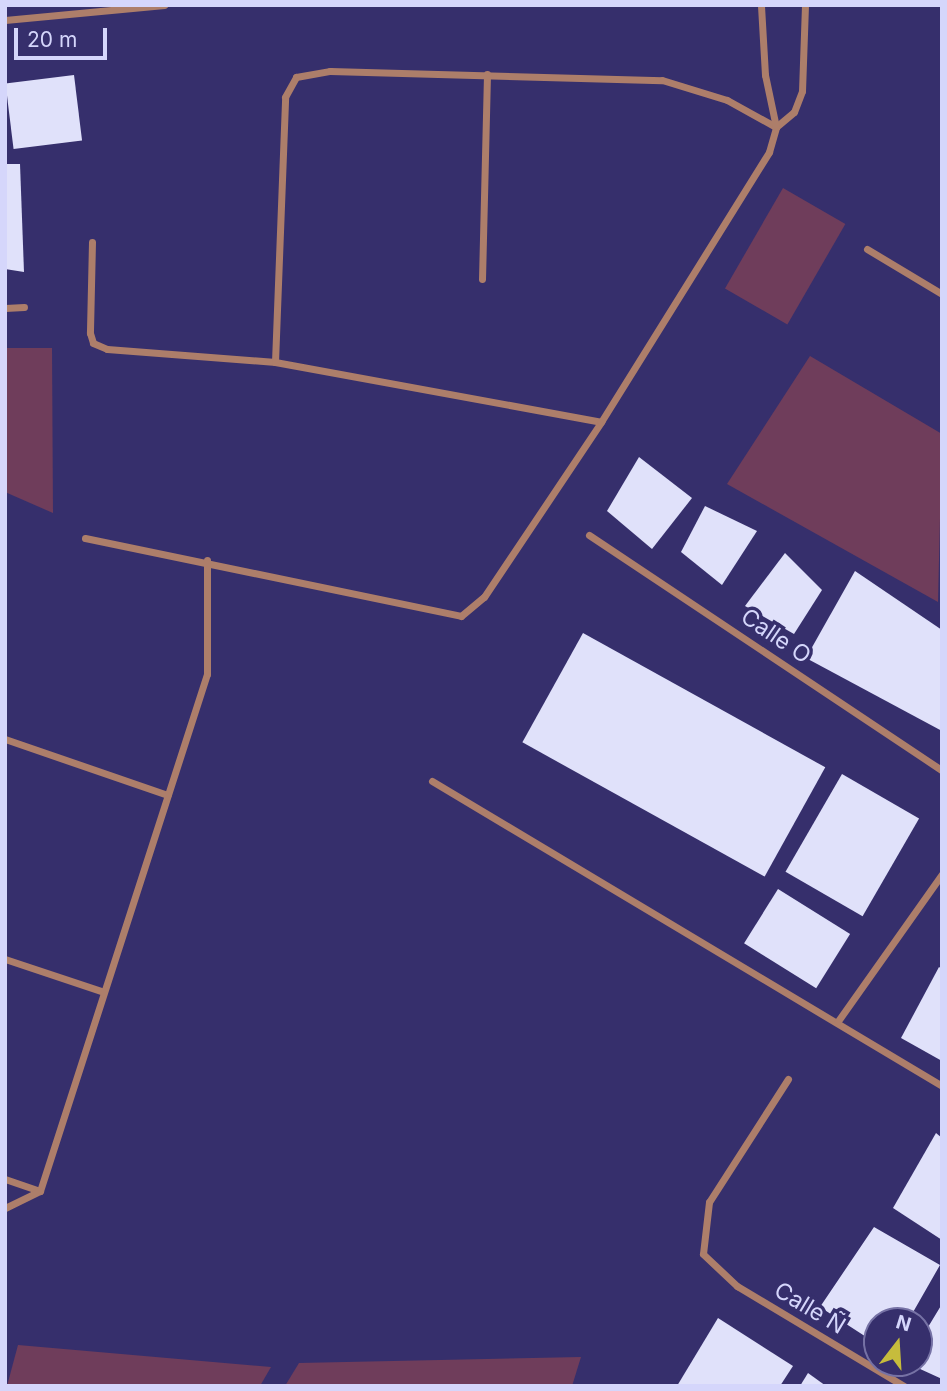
<!DOCTYPE html>
<html>
<head>
<meta charset="utf-8">
<style>
  body { margin:0 }
  #map { position:relative; width:947px; height:1391px; overflow:hidden; background:#362f6c; font-family:Inter,sans-serif }
  div>[style] { position:absolute }
  .green>* { inset:0; background:#6f3d5b; transform-origin:0 0 }
  .building>* { inset:0; background:#e0e1fa; transform-origin:0 0 }
  .street>* { height:7px; margin:-3.5px; padding:0 3.5px; transform-origin:3.5px; border-radius:3.5px; background:#ad7e6a }
  span { translate:-50% -50%; white-space:nowrap; text-align:center; line-height:1.15; -webkit-text-stroke:7px #362f6c; paint-order:stroke }
  .street-label { font-size:23px; color:#d5d6fb }
  .frame { position:absolute; inset:0; border:7px solid #d5d6fb; pointer-events:none }
  .north { position:absolute; left:863px; top:1307px; width:70px; height:70px; box-sizing:border-box; background:#362f6c; border:2px solid #7672a5; border-radius:50%; rotate:17deg; font-size:19px; font-weight:700; line-height:28px; text-align:center; color:#d5d6fb }
  .north::after { content:''; display:block; margin:auto; width:24px; height:32px; background:#c6bc3c; clip-path:polygon(50% 0,100% 100%,50% 72%,0 100%) }
  .scale { position:absolute; left:14px; top:28px; width:93px; height:32px; box-sizing:border-box; border:4px solid #d5d6fb; border-top:0; padding-left:9px; font-size:21px; line-height:24px; white-space:nowrap; color:#d5d6fb; -webkit-text-stroke:5px #362f6c; paint-order:stroke }
</style>
</head>
<body>
<div id="map">
  <div class="green">
    <i style="left:783px;top:188px;width:72px;height:116px;rotate:30deg"></i>
    <i style="clip-path:polygon(5px 348px,52px 348px,53px 513px,5px 492px)"></i>
    <i style="clip-path:polygon(810px 356px,942px 434px,938px 602px,727px 484px)"></i>
    <i style="clip-path:polygon(18px 1345px,271px 1367px,260px 1386px,7px 1386px)"></i>
    <i style="clip-path:polygon(581px 1357px,572px 1386px,285px 1386px,299px 1363px)"></i>
  </div>
  <div class="building">
    <i style="left:74px;top:75px;width:66px;height:69px;rotate:83deg"></i>
    <i style="clip-path:polygon(5px 164px,20px 164px,24px 272px,5px 269px)"></i>
    <i style="clip-path:polygon(639px 457px,692px 498px,652px 549px,607px 511px)"></i>
    <i style="clip-path:polygon(705px 506px,757px 531px,722px 585px,681px 552px)"></i>
    <i style="clip-path:polygon(785px 553px,822px 590px,794px 634px,745px 606px)"></i>
    <i style="clip-path:polygon(855px 571px,942px 630px,942px 731px,806px 658px)"></i>
    <i style="left:583px;top:633px;width:277px;height:125px;rotate:29deg"></i>
    <i style="left:842px;top:774px;width:89px;height:113px;rotate:30deg"></i>
    <i style="left:778px;top:889px;width:85px;height:64px;rotate:32deg"></i>
    <i style="clip-path:polygon(939px 967px,942px 969px,942px 1061px,901px 1038px)"></i>
    <i style="clip-path:polygon(936px 1133px,942px 1138px,942px 1240px,893px 1208px)"></i>
    <i style="clip-path:polygon(874px 1227px,940px 1265px,908px 1321px,877px 1321px,877px 1344px,820px 1307px)"></i>
    <i style="clip-path:polygon(942px 1304px,942px 1379px,907px 1363px,919px 1363px,919px 1342px)"></i>
    <i style="clip-path:polygon(718px 1318px,793px 1366px,780px 1386px,677px 1386px)"></i>
    <i style="clip-path:polygon(808px 1373px,826px 1386px,800px 1386px)"></i>
  </div>
  <div class="street">
    <i style="left:5px;top:20px;width:160px;rotate:-5.4deg"></i>
    <i style="left:776px;top:127px;width:23px;rotate:-40deg"></i>
    <i style="left:794px;top:112px;width:22px;rotate:-69deg"></i>
    <i style="left:802px;top:91px;width:86px;rotate:-88deg"></i>
    <i style="left:92px;top:242px;width:91px;rotate:91.3deg"></i>
    <i style="left:90px;top:333px;width:10px;rotate:73deg"></i>
    <i style="left:93px;top:343px;width:15px;rotate:23deg"></i>
    <i style="left:107px;top:349px;width:169px;rotate:4.4deg"></i>
    <i style="left:275px;top:362px;width:331px;rotate:10.4deg"></i>
    <i style="left:867px;top:249px;width:87px;rotate:31deg"></i>
    <i style="left:482px;top:279px;width:205px;rotate:-88.6deg"></i>
    <i style="left:5px;top:308px;width:19px;rotate:-3deg"></i>
    <i style="left:275px;top:362px;width:265px;rotate:-87.8deg"></i>
    <i style="left:285px;top:97px;width:23px;rotate:-61deg"></i>
    <i style="left:296px;top:77px;width:35px;rotate:-10deg"></i>
    <i style="left:330px;top:71px;width:332px;rotate:1.6deg"></i>
    <i style="left:662px;top:80px;width:68px;rotate:17.1deg"></i>
    <i style="left:727px;top:100px;width:56px;rotate:28.9deg"></i>
    <i style="left:589px;top:535px;width:424px;rotate:33.7deg"></i>
    <i style="left:85px;top:538px;width:384px;rotate:11.7deg"></i>
    <i style="left:461px;top:616px;width:30px;rotate:-40deg"></i>
    <i style="left:484px;top:597px;width:211px;rotate:-56.2deg"></i>
    <i style="left:601px;top:422px;width:318px;rotate:-58.1deg"></i>
    <i style="left:769px;top:152px;width:26px;rotate:-74deg"></i>
    <i style="left:776px;top:127px;width:53px;rotate:-101.9deg"></i>
    <i style="left:765px;top:75px;width:70px;rotate:-93.3deg"></i>
    <i style="left:5px;top:739px;width:172px;rotate:19deg"></i>
    <i style="left:432px;top:781px;width:594px;rotate:30.88deg"></i>
    <i style="left:5px;top:959px;width:104px;rotate:18.4deg"></i>
    <i style="left:838px;top:1021px;width:180px;rotate:-54.7deg"></i>
    <i style="left:788px;top:1079px;width:146px;rotate:122.7deg"></i>
    <i style="left:709px;top:1202px;width:52px;rotate:96.6deg"></i>
    <i style="left:703px;top:1254px;width:47px;rotate:43.3deg"></i>
    <i style="left:737px;top:1286px;width:195px;rotate:30.9deg"></i>
    <i style="left:5px;top:1179px;width:37px;rotate:19deg"></i>
    <i style="left:40px;top:1191px;width:543px;rotate:-72.1deg"></i>
    <i style="left:207px;top:674px;width:114px;rotate:-90deg"></i>
    <i style="left:5px;top:1208px;width:39px;rotate:-26deg"></i>
  </div>
  <div class="street-label">
    <span style="left:776px;top:636px;rotate:34deg">Calle O</span>
    <span style="left:810px;top:1308px;rotate:31deg">Calle Ñ</span>
  </div>
  <div class="frame"></div>
  <div class="north">N</div>
  <div class="scale">20 m</div>
</div>
</body>
</html>
